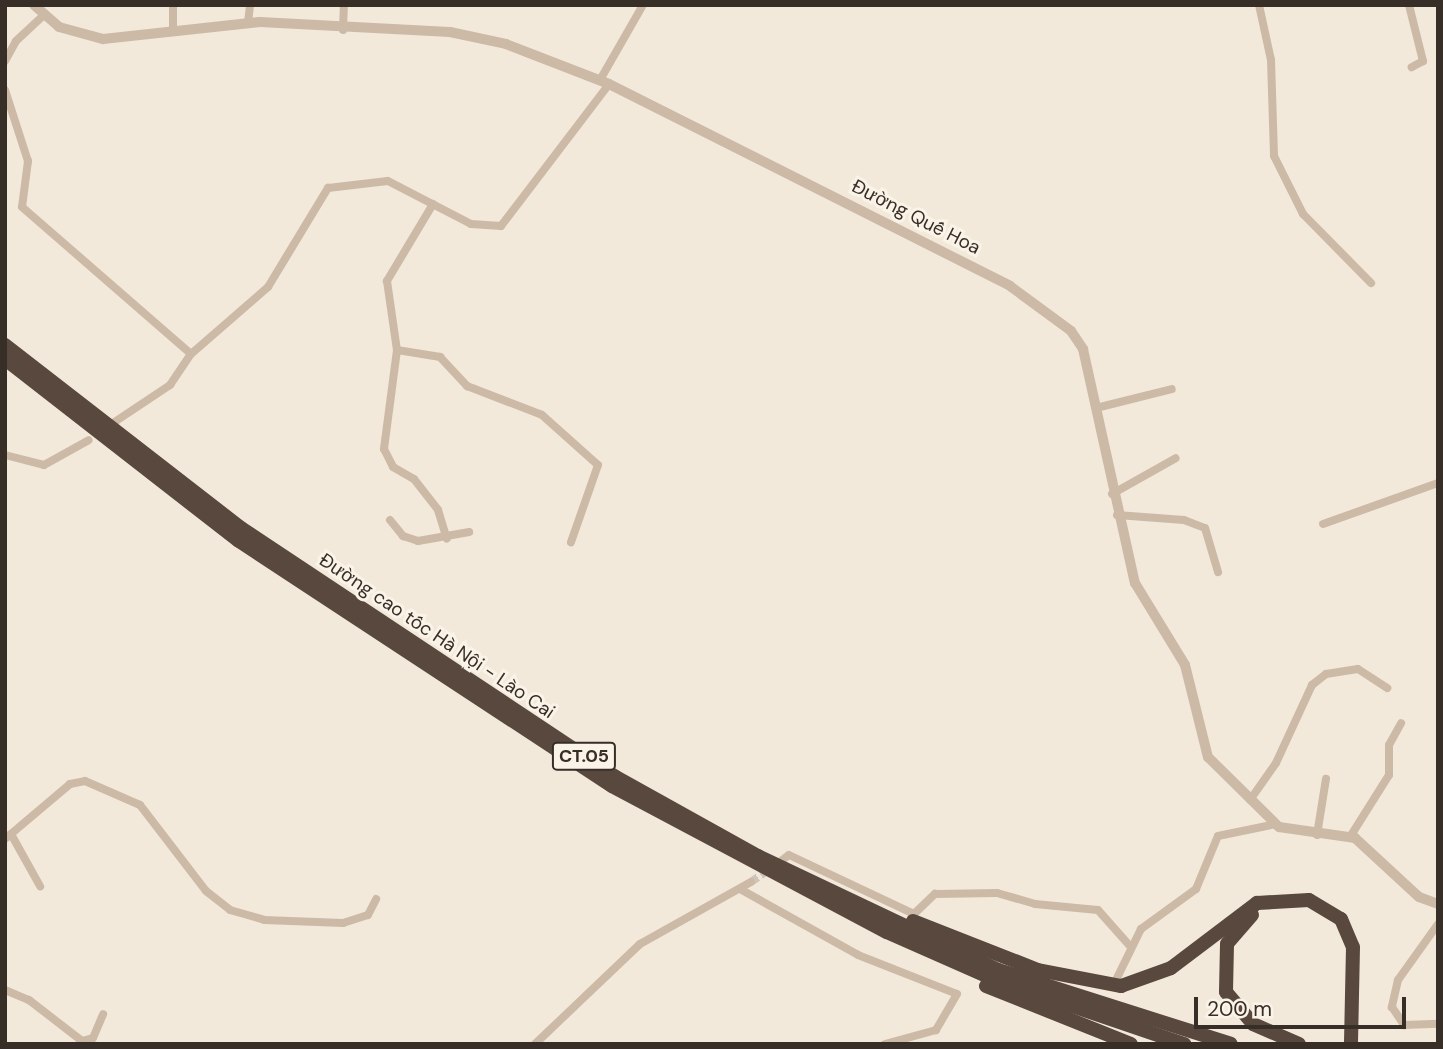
<!DOCTYPE html>
<html>
<head>
<meta charset="utf-8">
<style>
  body { margin:0 }
  #map { position:relative; width:1443px; height:1049px; overflow:hidden; background:#f3e9db; font-family:"DM Sans",sans-serif }
  div>[style] { position:absolute }
  .minor-tunnel>* { height:8px; margin-top:-4px; transform-origin:0; background:repeating-linear-gradient(90deg,#cec4b7 0 8px,transparent 0 12px) }
  .minor>* { height:8px; margin:-4px; padding:0 4px; transform-origin:4px; border-radius:4px; background:#ccbaa7 }
  .tertiary>* { height:10px; margin:-5px; padding:0 5px; transform-origin:5px; border-radius:5px; background:#ccbaa7 }
  .motorway>* { height:14px; margin:-7px; padding:0 7px; transform-origin:7px; border-radius:7px; background:#59483e }
  span { translate:-50% -50%; white-space:nowrap; text-align:center; line-height:1.15; -webkit-text-stroke:6px #faf3e8; paint-order:stroke }
  .shield-label span { padding:2px 5px; background:#faf3e8; border:2px solid; border-radius:5px; -webkit-text-stroke-width:0 }
  .shield-label { font-size:18px; color:#382e28; font-weight:700 }
  .street-label { font-size:19px; color:#382e28 }
  .frame { position:absolute; inset:0; border:7px solid #382e28; pointer-events:none }
  .scale { position:absolute; left:1194px; top:997px; width:212px; height:32px; box-sizing:border-box; border:4px solid #382e28; border-top:0; padding-left:9px; font-size:21px; line-height:24px; white-space:nowrap; color:#382e28; -webkit-text-stroke:5px #faf3e8; paint-order:stroke }
</style>
</head>
<body>
<div id="map">
  <div class="minor-tunnel">
    <i style="left:751px;top:882px;width:24px;rotate:-35deg"></i>
  </div>
  <div class="minor">
    <i style="left:1259px;top:5px;width:56px;rotate:77.7deg"></i>
    <i style="left:1271px;top:60px;width:96px;rotate:88.2deg"></i>
    <i style="left:1274px;top:156px;width:65px;rotate:63.4deg"></i>
    <i style="left:1303px;top:214px;width:97px;rotate:45.4deg"></i>
    <i style="left:1409px;top:5px;width:58px;rotate:76deg"></i>
    <i style="left:1423px;top:61px;width:13px;rotate:151deg"></i>
    <i style="left:248px;top:22px;width:17px;rotate:-83deg"></i>
    <i style="left:343px;top:30px;width:25px;rotate:-88deg"></i>
    <i style="left:173px;top:32px;width:27px;rotate:-90deg"></i>
    <i style="left:5px;top:61px;width:23px;rotate:-61deg"></i>
    <i style="left:16px;top:41px;width:38px;rotate:-43deg"></i>
    <i style="left:600px;top:80px;width:86px;rotate:-60.2deg"></i>
    <i style="left:5px;top:90px;width:75px;rotate:72.1deg"></i>
    <i style="left:28px;top:161px;width:46px;rotate:97.4deg"></i>
    <i style="left:22px;top:207px;width:224px;rotate:41deg"></i>
    <i style="left:433px;top:204px;width:90px;rotate:120.9deg"></i>
    <i style="left:387px;top:281px;width:70px;rotate:81.8deg"></i>
    <i style="left:397px;top:350px;width:100px;rotate:97.5deg"></i>
    <i style="left:384px;top:449px;width:20px;rotate:63deg"></i>
    <i style="left:393px;top:467px;width:24px;rotate:30deg"></i>
    <i style="left:414px;top:479px;width:39px;rotate:52deg"></i>
    <i style="left:438px;top:510px;width:30px;rotate:73deg"></i>
    <i style="left:397px;top:350px;width:44px;rotate:9.2deg"></i>
    <i style="left:440px;top:357px;width:40px;rotate:47deg"></i>
    <i style="left:467px;top:386px;width:80px;rotate:21.1deg"></i>
    <i style="left:542px;top:415px;width:75px;rotate:41.8deg"></i>
    <i style="left:598px;top:465px;width:82px;rotate:109.3deg"></i>
    <i style="left:1096px;top:408px;width:78px;rotate:-14deg"></i>
    <i style="left:113px;top:423px;width:69px;rotate:-33.7deg"></i>
    <i style="left:170px;top:385px;width:37px;rotate:-56deg"></i>
    <i style="left:191px;top:354px;width:102px;rotate:-41deg"></i>
    <i style="left:268px;top:287px;width:116px;rotate:-58.8deg"></i>
    <i style="left:328px;top:188px;width:60px;rotate:-6.7deg"></i>
    <i style="left:388px;top:181px;width:93px;rotate:27.4deg"></i>
    <i style="left:471px;top:224px;width:30px;rotate:4deg"></i>
    <i style="left:501px;top:226px;width:178px;rotate:-52.7deg"></i>
    <i style="left:5px;top:455px;width:40px;rotate:14.4deg"></i>
    <i style="left:44px;top:465px;width:51px;rotate:-29.1deg"></i>
    <i style="left:1112px;top:494px;width:73px;rotate:-29.4deg"></i>
    <i style="left:1117px;top:515px;width:67px;rotate:4.3deg"></i>
    <i style="left:1184px;top:520px;width:22px;rotate:21deg"></i>
    <i style="left:1205px;top:528px;width:46px;rotate:73.5deg"></i>
    <i style="left:390px;top:520px;width:21px;rotate:51deg"></i>
    <i style="left:403px;top:536px;width:16px;rotate:18deg"></i>
    <i style="left:418px;top:541px;width:52px;rotate:-10deg"></i>
    <i style="left:1323px;top:524px;width:122px;rotate:-19.6deg"></i>
    <i style="left:1250px;top:800px;width:45px;rotate:-54.9deg"></i>
    <i style="left:1276px;top:763px;width:86px;rotate:-65.2deg"></i>
    <i style="left:1312px;top:685px;width:18px;rotate:-38deg"></i>
    <i style="left:1326px;top:674px;width:32px;rotate:-9deg"></i>
    <i style="left:1358px;top:669px;width:35px;rotate:33deg"></i>
    <i style="left:11px;top:834px;width:60px;rotate:60.9deg"></i>
    <i style="left:1317px;top:835px;width:57px;rotate:-80.9deg"></i>
    <i style="left:1350px;top:837px;width:73px;rotate:-57.8deg"></i>
    <i style="left:1389px;top:775px;width:30px;rotate:-90deg"></i>
    <i style="left:1389px;top:745px;width:25px;rotate:-61deg"></i>
    <i style="left:5px;top:839px;width:85px;rotate:-40.2deg"></i>
    <i style="left:70px;top:784px;width:15px;rotate:-11deg"></i>
    <i style="left:85px;top:781px;width:60px;rotate:23.6deg"></i>
    <i style="left:140px;top:805px;width:108px;rotate:52.5deg"></i>
    <i style="left:206px;top:891px;width:31px;rotate:38deg"></i>
    <i style="left:230px;top:910px;width:35px;rotate:16deg"></i>
    <i style="left:264px;top:920px;width:79px;rotate:2.2deg"></i>
    <i style="left:343px;top:923px;width:26px;rotate:-18deg"></i>
    <i style="left:368px;top:915px;width:18px;rotate:-63deg"></i>
    <i style="left:776px;top:865px;width:16px;rotate:-38deg"></i>
    <i style="left:789px;top:855px;width:138px;rotate:25.3deg"></i>
    <i style="left:914px;top:914px;width:29px;rotate:-44deg"></i>
    <i style="left:935px;top:894px;width:62px;rotate:-0.9deg"></i>
    <i style="left:997px;top:893px;width:40px;rotate:16deg"></i>
    <i style="left:1035px;top:904px;width:63px;rotate:5.4deg"></i>
    <i style="left:1098px;top:910px;width:47px;rotate:48.5deg"></i>
    <i style="left:740px;top:889px;width:135px;rotate:29.2deg"></i>
    <i style="left:858px;top:955px;width:106px;rotate:21.5deg"></i>
    <i style="left:957px;top:994px;width:42px;rotate:120.3deg"></i>
    <i style="left:936px;top:1030px;width:53px;rotate:164.6deg"></i>
    <i style="left:1438px;top:924px;width:69px;rotate:125.5deg"></i>
    <i style="left:1398px;top:980px;width:28px;rotate:103deg"></i>
    <i style="left:1392px;top:1007px;width:22px;rotate:56deg"></i>
    <i style="left:1404px;top:1025px;width:34px;rotate:-2deg"></i>
    <i style="left:1116px;top:980px;width:57px;rotate:-63.9deg"></i>
    <i style="left:1141px;top:929px;width:68px;rotate:-36deg"></i>
    <i style="left:1196px;top:889px;width:57px;rotate:-67.5deg"></i>
    <i style="left:1218px;top:836px;width:59px;rotate:-11.7deg"></i>
    <i style="left:5px;top:990px;width:26px;rotate:23deg"></i>
    <i style="left:29px;top:1000px;width:67px;rotate:37.7deg"></i>
    <i style="left:82px;top:1041px;width:11px;rotate:-15deg"></i>
    <i style="left:93px;top:1038px;width:26px;rotate:-67deg"></i>
    <i style="left:535px;top:1044px;width:145px;rotate:-43.6deg"></i>
    <i style="left:640px;top:944px;width:127px;rotate:-29.2deg"></i>
  </div>
  <div class="tertiary">
    <i style="left:34px;top:5px;width:33px;rotate:41deg"></i>
    <i style="left:59px;top:27px;width:46px;rotate:15.3deg"></i>
    <i style="left:103px;top:39px;width:158px;rotate:-6.2deg"></i>
    <i style="left:260px;top:22px;width:190px;rotate:3deg"></i>
    <i style="left:450px;top:32px;width:57px;rotate:12.1deg"></i>
    <i style="left:506px;top:44px;width:110px;rotate:21.2deg"></i>
    <i style="left:609px;top:84px;width:449px;rotate:26.7deg"></i>
    <i style="left:1010px;top:286px;width:76px;rotate:36.4deg"></i>
    <i style="left:1071px;top:331px;width:22px;rotate:56deg"></i>
    <i style="left:1083px;top:349px;width:240px;rotate:77.5deg"></i>
    <i style="left:1135px;top:583px;width:96px;rotate:58.6deg"></i>
    <i style="left:1185px;top:665px;width:95px;rotate:76deg"></i>
    <i style="left:1208px;top:757px;width:100px;rotate:44.6deg"></i>
    <i style="left:1279px;top:827px;width:77px;rotate:8.2deg"></i>
    <i style="left:1355px;top:838px;width:87px;rotate:42.7deg"></i>
    <i style="left:1419px;top:897px;width:20px;rotate:20deg"></i>
  </div>
  <div class="motorway">
    <i style="left:5px;top:345px;width:299px;rotate:37.8deg"></i>
    <i style="left:241px;top:528px;width:450px;rotate:33.6deg"></i>
    <i style="left:616px;top:777px;width:162px;rotate:29.1deg"></i>
    <i style="left:758px;top:856px;width:266px;rotate:25.4deg"></i>
    <i style="left:998px;top:970px;width:244px;rotate:17.6deg"></i>
    <i style="left:5px;top:359px;width:296px;rotate:37.9deg"></i>
    <i style="left:239px;top:541px;width:446px;rotate:33.3deg"></i>
    <i style="left:612px;top:786px;width:311px;rotate:28deg"></i>
    <i style="left:887px;top:932px;width:119px;rotate:23.8deg"></i>
    <i style="left:996px;top:980px;width:199px;rotate:18.8deg"></i>
    <i style="left:1252px;top:915px;width:38px;rotate:131deg"></i>
    <i style="left:1227px;top:944px;width:48px;rotate:91.2deg"></i>
    <i style="left:1226px;top:992px;width:42px;rotate:49.8deg"></i>
    <i style="left:1253px;top:1024px;width:50px;rotate:23.5deg"></i>
    <i style="left:913px;top:921px;width:134px;rotate:21.4deg"></i>
    <i style="left:1038px;top:970px;width:85px;rotate:10.9deg"></i>
    <i style="left:1121px;top:986px;width:53px;rotate:-19.8deg"></i>
    <i style="left:1171px;top:968px;width:108px;rotate:-37.1deg"></i>
    <i style="left:1257px;top:903px;width:52px;rotate:-3.3deg"></i>
    <i style="left:1309px;top:900px;width:37px;rotate:31deg"></i>
    <i style="left:1341px;top:919px;width:30px;rotate:67deg"></i>
    <i style="left:1353px;top:947px;width:97px;rotate:91.2deg"></i>
    <i style="left:986px;top:986px;width:156px;rotate:21.8deg"></i>
  </div>
  <div class="shield-label">
    <span style="left:584px;top:756px">CT.05</span>
  </div>
  <div class="street-label">
    <span style="left:916px;top:217px;rotate:27deg">Đường Quế Hoa</span>
    <span style="left:437px;top:636px;rotate:34deg">Đường cao tốc Hà Nội - Lào Cai</span>
  </div>
  <div class="frame"></div>
  <div class="scale">200 m</div>
</div>
</body>
</html>
